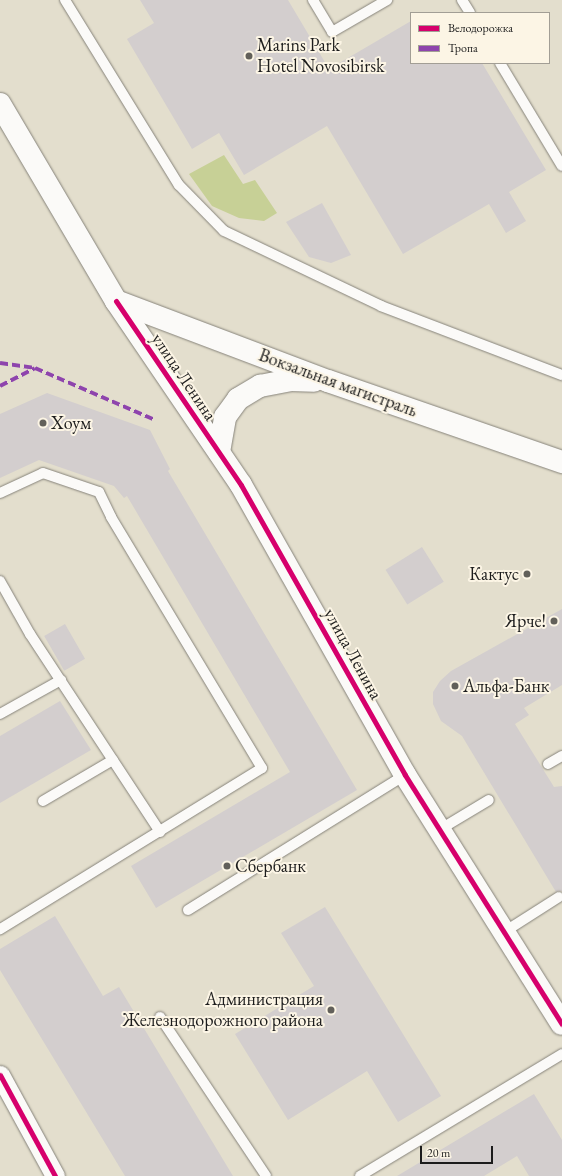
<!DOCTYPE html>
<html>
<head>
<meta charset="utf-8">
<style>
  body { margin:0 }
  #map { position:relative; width:562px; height:1176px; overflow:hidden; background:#e3decd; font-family:"EB Garamond",serif }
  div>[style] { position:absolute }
  .green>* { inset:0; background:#c7d096 }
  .building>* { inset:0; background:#d3cece; transform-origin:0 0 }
  .roads { filter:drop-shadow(0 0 1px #86837a) drop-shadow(0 0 1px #86837a) }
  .lane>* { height:10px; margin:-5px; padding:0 5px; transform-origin:5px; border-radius:5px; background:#fbfaf8 }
  .street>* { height:19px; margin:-9.5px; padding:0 9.5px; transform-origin:9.5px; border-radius:9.5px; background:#fbfaf8 }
  .secondary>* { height:22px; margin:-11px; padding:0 11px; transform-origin:11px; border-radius:11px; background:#fbfaf8 }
  .quiet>* { height:4px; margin-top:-2px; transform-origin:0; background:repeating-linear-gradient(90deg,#8e44ad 0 8px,transparent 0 12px) }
  .cycleway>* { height:5px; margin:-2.5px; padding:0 2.5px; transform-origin:2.5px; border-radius:2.5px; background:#d6006c }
  .dots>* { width:11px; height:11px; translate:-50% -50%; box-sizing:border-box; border:2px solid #fcf5e5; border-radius:50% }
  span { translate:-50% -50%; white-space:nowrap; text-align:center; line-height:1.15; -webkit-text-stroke:4px #fcf5e5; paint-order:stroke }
  .poi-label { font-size:18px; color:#1c1c1c }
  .left { translate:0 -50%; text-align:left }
  .right { translate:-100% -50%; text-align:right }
  .street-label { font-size:18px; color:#1c1c1c }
  .legend { position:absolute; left:410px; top:12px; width:140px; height:52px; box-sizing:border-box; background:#fcf5e5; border:1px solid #a29e95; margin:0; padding:5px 7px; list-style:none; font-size:12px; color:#1c1c1c }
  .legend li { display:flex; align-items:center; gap:8px; height:20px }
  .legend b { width:20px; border:1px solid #a29e95 }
  .scale { position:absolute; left:420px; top:1146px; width:73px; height:18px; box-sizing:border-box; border:2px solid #1c1c1c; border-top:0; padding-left:5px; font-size:12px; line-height:14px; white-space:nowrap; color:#1c1c1c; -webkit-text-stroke:3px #fcf5e5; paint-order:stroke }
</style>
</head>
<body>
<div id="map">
  <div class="green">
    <i style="clip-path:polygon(224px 155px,243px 184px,255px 180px,277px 213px,264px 221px,239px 218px,212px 206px,189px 174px)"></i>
  </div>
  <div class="building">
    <i style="clip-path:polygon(140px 0,288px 0,329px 69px,411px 21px,411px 63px,482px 63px,546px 170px,509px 192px,526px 221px,506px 233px,489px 204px,403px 254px,327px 126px,244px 175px,219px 133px,192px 149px,127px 39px,154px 23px)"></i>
    <i style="clip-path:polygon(322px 203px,351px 255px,331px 263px,309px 257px,286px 222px)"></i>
    <i style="clip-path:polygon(47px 393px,150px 430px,170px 469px,168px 471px,357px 790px,156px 908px,131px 866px,290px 772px,127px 496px,124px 498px,114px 486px,39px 460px,0 478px,0 414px)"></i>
    <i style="left:422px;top:547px;width:41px;height:43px;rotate:58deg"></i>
    <i style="clip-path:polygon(562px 609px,562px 685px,524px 708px,529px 715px,515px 724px,554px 787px,562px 786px,562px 891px,556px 892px,462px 736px,441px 721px,433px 704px,433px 692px,440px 681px,451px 671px)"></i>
    <i style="left:65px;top:624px;width:40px;height:24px;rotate:60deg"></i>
    <i style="clip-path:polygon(60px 701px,91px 750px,0 803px,0 736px)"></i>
    <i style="clip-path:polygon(325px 907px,441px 1096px,398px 1122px,367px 1071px,288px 1120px,235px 1034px,314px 986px,281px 933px)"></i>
    <i style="clip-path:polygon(55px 916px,103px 996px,119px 987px,233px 1176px,125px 1176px,0 970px,0 949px)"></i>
    <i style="clip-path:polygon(534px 1094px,562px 1140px,562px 1176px,529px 1176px,517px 1156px,484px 1176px,397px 1176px)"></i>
  </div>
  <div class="roads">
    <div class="lane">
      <i style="left:65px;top:0;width:217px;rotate:58.4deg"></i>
      <i style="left:179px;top:185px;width:64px;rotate:45.6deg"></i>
      <i style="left:224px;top:231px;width:174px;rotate:25.5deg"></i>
      <i style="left:381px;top:306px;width:194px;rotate:20.9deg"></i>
      <i style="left:313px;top:0;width:37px;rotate:59deg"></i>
      <i style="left:332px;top:32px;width:64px;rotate:-30.2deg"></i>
      <i style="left:462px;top:0;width:15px;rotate:58deg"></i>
      <i style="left:500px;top:63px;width:120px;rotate:59deg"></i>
      <i style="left:0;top:493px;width:47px;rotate:-24.9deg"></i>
      <i style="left:43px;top:473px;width:59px;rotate:18.7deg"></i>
      <i style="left:99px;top:492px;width:28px;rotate:64deg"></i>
      <i style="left:111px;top:517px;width:293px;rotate:59deg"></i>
      <i style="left:262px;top:768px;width:308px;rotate:148.4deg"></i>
      <i style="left:0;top:581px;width:61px;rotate:60.5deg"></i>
      <i style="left:30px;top:634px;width:237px;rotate:56.7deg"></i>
      <i style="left:0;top:714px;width:70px;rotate:-29.1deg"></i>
      <i style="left:548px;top:764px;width:16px;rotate:-30deg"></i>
      <i style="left:43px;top:801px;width:81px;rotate:-30.4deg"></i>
      <i style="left:439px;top:830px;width:58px;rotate:-31deg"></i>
      <i style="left:188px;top:910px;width:256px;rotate:-31.9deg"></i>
      <i style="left:504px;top:932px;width:65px;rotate:-32.5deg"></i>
      <i style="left:160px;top:1017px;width:191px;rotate:56.3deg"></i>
      <i style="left:360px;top:1176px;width:236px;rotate:-31.1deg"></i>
    </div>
    <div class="street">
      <i style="left:0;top:1075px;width:115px;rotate:61.4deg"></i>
    </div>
    <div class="secondary">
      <i style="left:0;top:104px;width:229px;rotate:59.5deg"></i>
      <i style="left:116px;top:301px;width:222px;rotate:55.8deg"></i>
      <i style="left:241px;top:485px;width:333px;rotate:60.5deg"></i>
      <i style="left:405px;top:775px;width:294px;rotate:57.8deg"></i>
      <i style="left:116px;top:301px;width:227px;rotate:20.7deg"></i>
      <i style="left:328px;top:381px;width:248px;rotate:19.1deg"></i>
      <i style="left:219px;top:452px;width:36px;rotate:-80deg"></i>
      <i style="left:225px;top:417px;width:22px;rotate:-54deg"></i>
      <i style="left:238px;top:399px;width:26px;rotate:-31deg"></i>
      <i style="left:260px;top:386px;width:32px;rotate:-11deg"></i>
      <i style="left:291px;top:380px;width:23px;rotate:2deg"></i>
    </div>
  </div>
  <div class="quiet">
    <i style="left:0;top:363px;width:35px;rotate:8deg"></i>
    <i style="left:35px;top:368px;width:129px;rotate:23.4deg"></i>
    <i style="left:0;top:386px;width:39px;rotate:-27deg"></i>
  </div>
  <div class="cycleway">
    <i style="left:116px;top:301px;width:222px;rotate:55.8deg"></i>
    <i style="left:241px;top:485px;width:333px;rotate:60.5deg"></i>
    <i style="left:405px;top:775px;width:294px;rotate:57.8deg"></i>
    <i style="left:0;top:1075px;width:115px;rotate:61.4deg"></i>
  </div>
  <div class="dots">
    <i style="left:249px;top:56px;background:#62605a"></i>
    <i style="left:43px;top:423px;background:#62605a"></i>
    <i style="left:527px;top:574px;background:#62605a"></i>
    <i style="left:554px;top:621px;background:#62605a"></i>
    <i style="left:455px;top:686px;background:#62605a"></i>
    <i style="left:227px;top:866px;background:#62605a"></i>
    <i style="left:331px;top:1010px;background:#62605a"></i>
  </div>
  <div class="poi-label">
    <span class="left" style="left:257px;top:56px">Marins Park<br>Hotel Novosibirsk</span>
    <span class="left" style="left:51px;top:423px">Хоум</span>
    <span class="right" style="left:519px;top:574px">Кактус</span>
    <span class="right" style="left:546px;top:621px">Ярче!</span>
    <span class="left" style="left:463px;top:686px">Альфа-Банк</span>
    <span class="left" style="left:235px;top:866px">Сбербанк</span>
    <span class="right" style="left:323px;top:1010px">Администрация<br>Железнодорожного района</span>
  </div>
  <div class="street-label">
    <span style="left:184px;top:377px;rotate:56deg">улица Ленина</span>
    <span style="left:338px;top:383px;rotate:20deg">Вокзальная магистраль</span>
    <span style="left:353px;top:654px;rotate:61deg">улица Ленина</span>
  </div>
  <ul class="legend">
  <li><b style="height:5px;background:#d6006c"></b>Велодорожка</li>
  <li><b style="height:5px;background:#8e44ad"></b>Тропа</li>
  </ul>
  <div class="scale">20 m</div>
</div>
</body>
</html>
